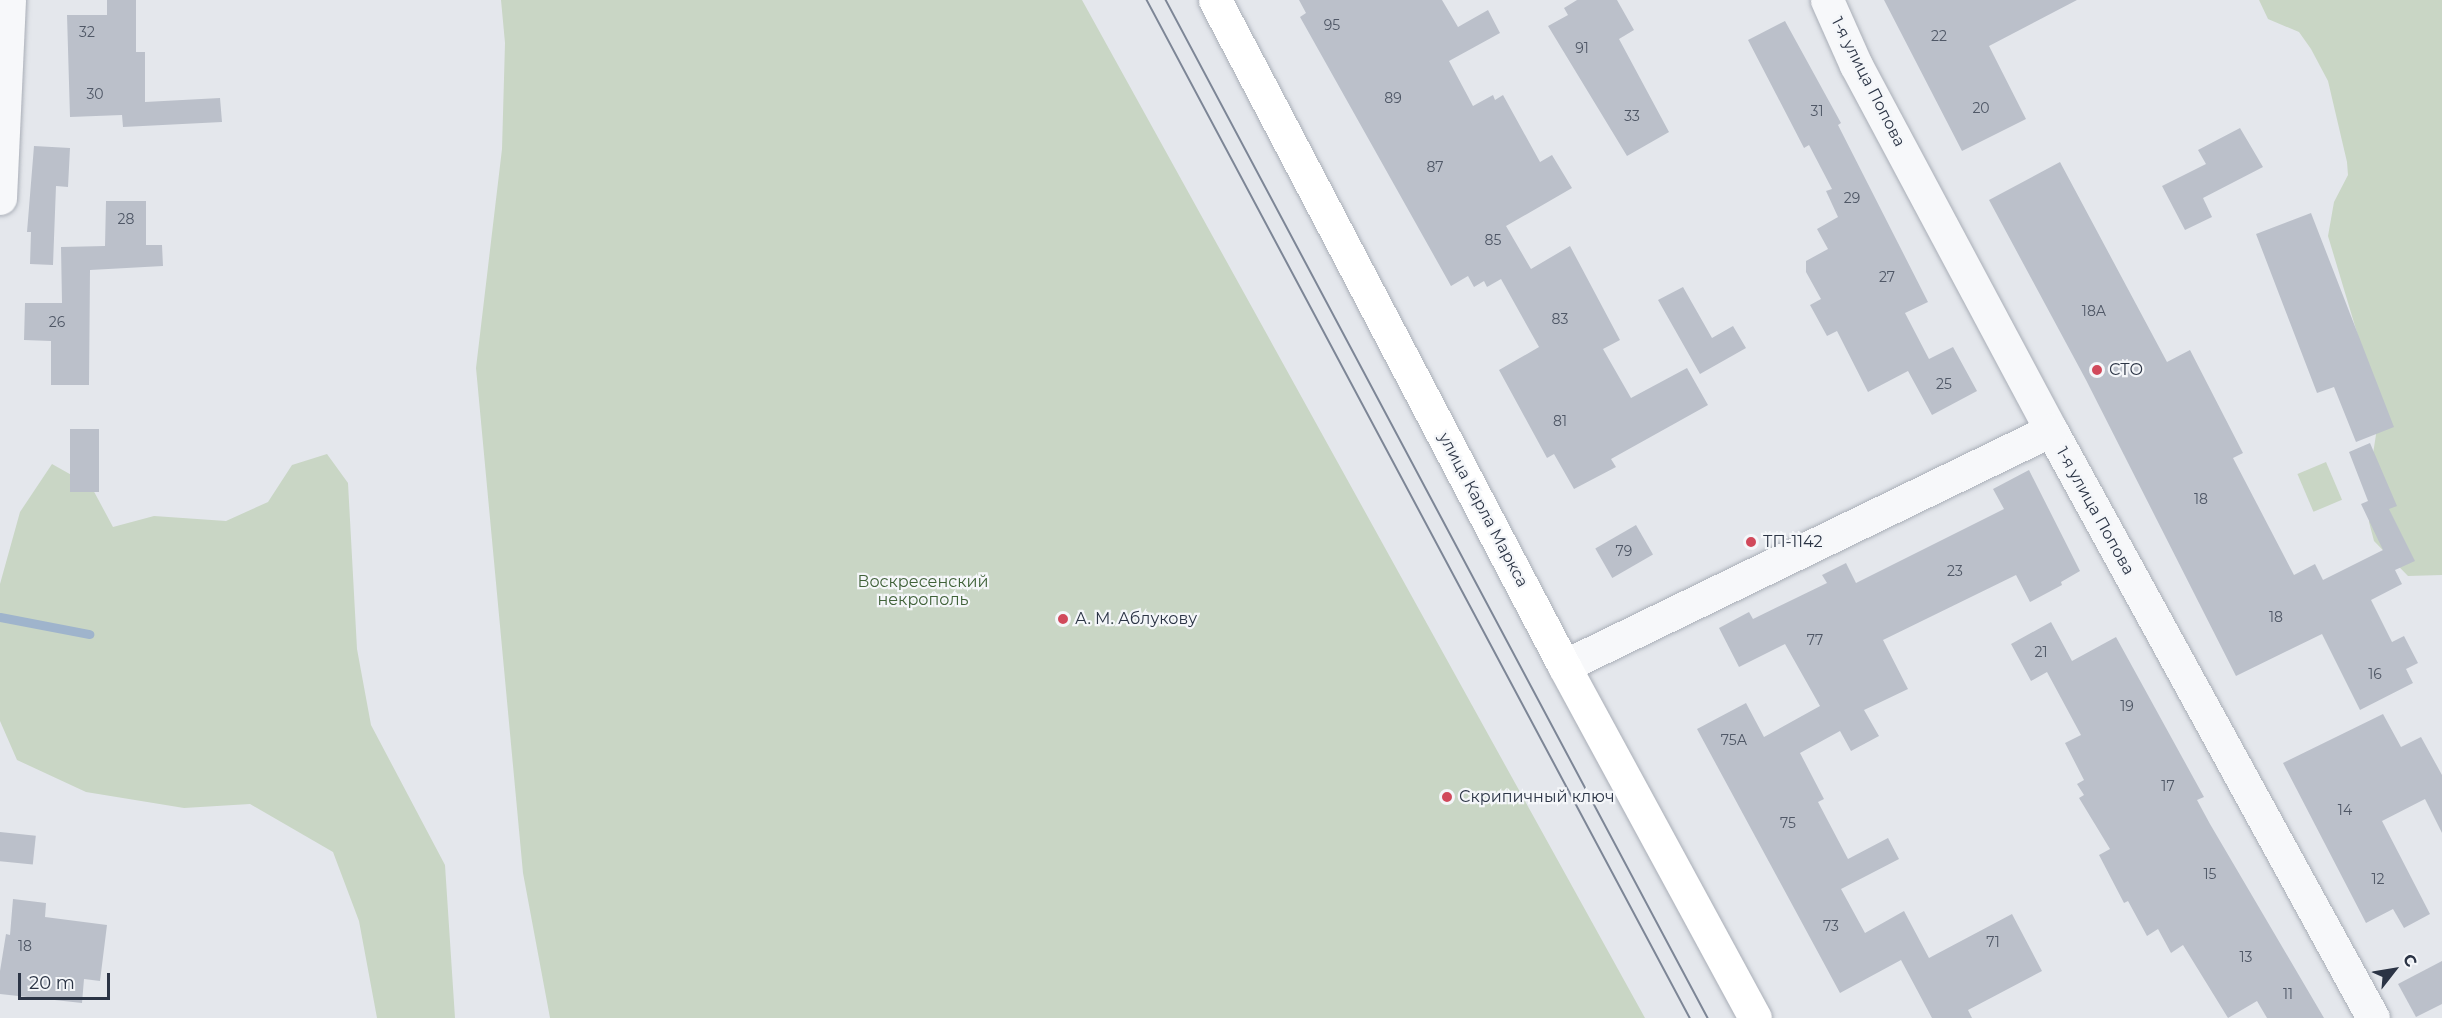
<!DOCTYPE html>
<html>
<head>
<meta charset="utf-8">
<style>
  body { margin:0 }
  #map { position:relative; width:2442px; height:1018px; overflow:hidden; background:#e4e7ec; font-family:Montserrat,sans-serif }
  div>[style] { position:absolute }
  .green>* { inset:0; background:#c9d6c5; transform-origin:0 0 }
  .stream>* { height:9px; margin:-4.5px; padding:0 4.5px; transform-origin:4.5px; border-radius:4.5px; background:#9fb4cc }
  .building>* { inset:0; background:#bbc0ca; transform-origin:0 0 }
  .roads { filter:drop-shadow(0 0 2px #a9aeb7) drop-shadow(0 0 2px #a9aeb7) }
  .street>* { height:33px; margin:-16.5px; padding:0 16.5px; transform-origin:16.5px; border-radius:16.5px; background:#f7f8fa }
  .secondary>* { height:33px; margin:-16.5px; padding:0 16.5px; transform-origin:16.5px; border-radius:16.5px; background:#fff }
  .tram>* { height:1.5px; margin:-0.75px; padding:0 0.75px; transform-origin:0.75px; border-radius:0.75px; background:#7d8696 }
  .dots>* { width:16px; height:16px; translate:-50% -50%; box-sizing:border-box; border:3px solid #f4f6f9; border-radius:50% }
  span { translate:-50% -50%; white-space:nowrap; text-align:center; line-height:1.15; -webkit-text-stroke:4.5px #f4f6f9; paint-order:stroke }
  .number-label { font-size:14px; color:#4f5766 }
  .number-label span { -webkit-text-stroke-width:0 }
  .street-label { font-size:16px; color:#2b3445 }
  .poi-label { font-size:16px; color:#2b3445 }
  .left { translate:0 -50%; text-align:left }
  .park-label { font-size:16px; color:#3f6138 }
  .north { position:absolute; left:2364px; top:940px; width:60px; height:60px; -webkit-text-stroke:4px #f4f6f9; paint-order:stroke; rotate:59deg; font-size:16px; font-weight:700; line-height:24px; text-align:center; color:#2b3445 }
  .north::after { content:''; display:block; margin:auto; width:21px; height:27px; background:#2b3445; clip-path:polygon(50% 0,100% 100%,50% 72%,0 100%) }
  .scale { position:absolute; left:18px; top:973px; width:92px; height:27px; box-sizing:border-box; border:3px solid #2b3445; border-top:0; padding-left:8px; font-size:18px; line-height:21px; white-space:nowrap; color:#2b3445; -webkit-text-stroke:4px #f4f6f9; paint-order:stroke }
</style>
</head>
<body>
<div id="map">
  <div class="green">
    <i style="clip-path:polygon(501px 0,1082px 0,1645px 1018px,550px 1018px,523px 873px,476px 368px,502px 149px,505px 43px)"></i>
    <i style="clip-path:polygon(2259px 0,2442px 0,2442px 575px,2408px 576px,2374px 541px,2369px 522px,2373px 502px,2369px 479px,2378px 422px,2376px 396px,2328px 236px,2334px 202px,2348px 175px,2347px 162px,2328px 81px,2311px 49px,2299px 32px,2268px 19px)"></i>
    <i style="clip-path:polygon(327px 454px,348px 483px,357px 649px,371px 725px,445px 865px,455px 1018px,377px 1018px,359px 921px,333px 852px,250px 804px,184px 808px,86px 792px,17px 760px,0 721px,0 584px,20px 512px,52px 464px,91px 486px,113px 527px,154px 516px,226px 521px,268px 502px,292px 465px)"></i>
    <i style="left:2326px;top:462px;width:41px;height:31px;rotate:67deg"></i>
  </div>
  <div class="stream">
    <i style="left:0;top:617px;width:91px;rotate:10.8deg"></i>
  </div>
  <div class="building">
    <i style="clip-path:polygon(107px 0,136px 0,136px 52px,145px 52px,145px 102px,220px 98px,222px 122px,123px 127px,122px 115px,70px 117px,67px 15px,107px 15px)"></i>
    <i style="clip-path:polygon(1299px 0,1442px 0,1458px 27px,1488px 10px,1500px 33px,1449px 61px,1473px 106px,1493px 95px,1495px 100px,1503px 95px,1540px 162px,1552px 155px,1572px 188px,1506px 226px,1531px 269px,1570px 246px,1620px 340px,1603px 349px,1631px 398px,1687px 368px,1708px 405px,1611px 459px,1616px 467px,1574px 489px,1554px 454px,1547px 458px,1499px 370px,1539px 347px,1501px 279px,1487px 287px,1484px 281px,1474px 287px,1468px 276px,1451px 286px,1300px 17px,1306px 13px)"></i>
    <i style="clip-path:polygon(1577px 0,1617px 0,1634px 30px,1619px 39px,1669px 132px,1627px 156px,1548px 26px,1568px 15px,1564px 8px)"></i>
    <i style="clip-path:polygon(1884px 0,2077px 0,1989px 46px,2026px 119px,1962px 151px)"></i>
    <i style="clip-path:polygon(1785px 21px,1841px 123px,1838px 125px,1928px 302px,1905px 313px,1929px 359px,1953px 347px,1977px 391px,1932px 415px,1908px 371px,1868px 392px,1837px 331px,1827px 336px,1810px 305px,1821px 299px,1806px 272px,1806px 261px,1828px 249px,1817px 229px,1838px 217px,1826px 191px,1832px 189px,1809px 145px,1804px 148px,1748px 40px)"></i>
    <i style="clip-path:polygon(2240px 128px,2263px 167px,2203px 198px,2212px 217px,2185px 230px,2162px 186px,2206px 164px,2198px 150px)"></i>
    <i style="clip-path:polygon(34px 146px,70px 148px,68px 187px,56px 186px,53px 265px,30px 264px,31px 232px,27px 232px)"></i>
    <i style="clip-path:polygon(2060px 162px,2167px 362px,2190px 350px,2243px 453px,2233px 458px,2294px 575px,2315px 564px,2323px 580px,2383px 550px,2361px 504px,2368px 501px,2349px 452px,2370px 443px,2397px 506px,2389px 509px,2415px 561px,2395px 570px,2402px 584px,2371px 600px,2392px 642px,2404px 636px,2418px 663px,2406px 669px,2413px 683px,2360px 710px,2322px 634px,2236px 676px,2086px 380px,1989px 200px)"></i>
    <i style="clip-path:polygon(106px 201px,146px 201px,146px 245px,162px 245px,163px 266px,90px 270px,89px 385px,51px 385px,51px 341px,24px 340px,25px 303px,62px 303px,61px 247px,105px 246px)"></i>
    <i style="clip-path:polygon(2311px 213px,2394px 427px,2356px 442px,2334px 387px,2317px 393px,2256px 234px)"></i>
    <i style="clip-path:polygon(1683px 287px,1712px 338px,1733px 326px,1746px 348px,1700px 374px,1658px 300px)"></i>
    <i style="left:70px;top:429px;width:29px;height:63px"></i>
    <i style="clip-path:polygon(2029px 470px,2080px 571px,2061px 582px,2062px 585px,2030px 602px,2016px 575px,1883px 640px,1908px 689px,1864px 710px,1879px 736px,1851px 751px,1840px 731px,1800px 753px,1824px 799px,1818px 802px,1848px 859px,1888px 838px,1899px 859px,1841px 889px,1865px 933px,1904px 911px,1929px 958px,2012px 914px,2042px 971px,1968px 1010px,1972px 1018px,1932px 1018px,1901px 960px,1840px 993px,1697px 729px,1746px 703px,1764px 737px,1820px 706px,1785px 644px,1739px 667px,1719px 628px,1749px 612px,1753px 619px,1827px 583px,1822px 575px,1846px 563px,1856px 583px,2004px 509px,1993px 489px)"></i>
    <i style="left:1636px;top:525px;width:34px;height:47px;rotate:60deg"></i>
    <i style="clip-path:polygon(2051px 622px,2072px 661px,2116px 637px,2204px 797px,2197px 800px,2210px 824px,2324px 1018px,2267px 1018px,2257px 1001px,2228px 1018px,2183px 945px,2171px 953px,2158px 929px,2147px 936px,2128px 901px,2124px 903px,2099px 855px,2110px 849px,2079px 798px,2084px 795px,2077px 784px,2084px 780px,2065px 743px,2081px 735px,2047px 672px,2031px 681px,2011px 644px)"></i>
    <i style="clip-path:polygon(2383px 714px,2401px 747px,2421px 737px,2442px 775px,2442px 833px,2425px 799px,2382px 821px,2430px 914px,2404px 928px,2393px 909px,2366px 923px,2283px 763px)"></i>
    <i style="left:0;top:832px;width:36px;height:29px;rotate:6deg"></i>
    <i style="clip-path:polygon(13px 899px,46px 903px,45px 917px,107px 925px,100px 981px,84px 979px,82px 1003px,0 994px,0 971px,6px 934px,10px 935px)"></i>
    <i style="clip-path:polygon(2442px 961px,2442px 1004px,2416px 1017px,2398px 984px)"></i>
  </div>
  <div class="roads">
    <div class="street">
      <i style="left:1827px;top:0;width:71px;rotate:66deg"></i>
      <i style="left:1856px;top:65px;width:414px;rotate:61.9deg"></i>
      <i style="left:2051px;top:430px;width:670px;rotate:61.29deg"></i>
      <i style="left:0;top:198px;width:198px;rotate:-87.4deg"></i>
      <i style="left:1564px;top:666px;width:541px;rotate:-25.85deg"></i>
    </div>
    <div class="secondary">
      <i style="left:1215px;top:0;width:752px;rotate:62.34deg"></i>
      <i style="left:1564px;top:666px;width:400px;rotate:61.5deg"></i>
    </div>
  </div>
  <div class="tram">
    <i style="left:1147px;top:0;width:1154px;rotate:61.92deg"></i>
    <i style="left:1166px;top:0;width:1153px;rotate:61.97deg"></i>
  </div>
  <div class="dots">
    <i style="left:2097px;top:370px;background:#d1495b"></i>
    <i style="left:1751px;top:542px;background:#d1495b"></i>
    <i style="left:1063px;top:619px;background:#d1495b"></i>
    <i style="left:1447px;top:797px;background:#d1495b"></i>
  </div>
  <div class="number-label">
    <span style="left:1332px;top:25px">95</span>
    <span style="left:87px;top:32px">32</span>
    <span style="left:1939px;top:36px">22</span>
    <span style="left:1582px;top:48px">91</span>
    <span style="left:95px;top:94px">30</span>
    <span style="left:1393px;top:98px">89</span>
    <span style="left:1981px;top:108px">20</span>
    <span style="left:1817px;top:111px">31</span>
    <span style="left:1632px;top:116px">33</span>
    <span style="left:1435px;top:167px">87</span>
    <span style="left:1852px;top:198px">29</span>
    <span style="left:126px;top:219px">28</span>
    <span style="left:1493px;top:240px">85</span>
    <span style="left:1887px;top:277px">27</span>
    <span style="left:2094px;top:311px">18А</span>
    <span style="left:1560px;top:319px">83</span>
    <span style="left:57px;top:322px">26</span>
    <span style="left:1944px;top:384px">25</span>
    <span style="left:1560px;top:421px">81</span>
    <span style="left:2201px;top:499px">18</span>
    <span style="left:1624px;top:551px">79</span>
    <span style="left:1955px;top:571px">23</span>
    <span style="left:2276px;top:617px">18</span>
    <span style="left:1815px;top:640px">77</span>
    <span style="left:2041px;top:652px">21</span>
    <span style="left:2375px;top:674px">16</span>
    <span style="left:2127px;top:706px">19</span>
    <span style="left:1734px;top:740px">75А</span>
    <span style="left:2168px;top:786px">17</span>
    <span style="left:2345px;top:810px">14</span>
    <span style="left:1788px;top:823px">75</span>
    <span style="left:2210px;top:874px">15</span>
    <span style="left:2378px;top:879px">12</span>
    <span style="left:1831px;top:926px">73</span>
    <span style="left:1993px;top:942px">71</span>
    <span style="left:25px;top:946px">18</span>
    <span style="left:2246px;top:957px">13</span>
    <span style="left:2288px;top:994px">11</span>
  </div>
  <div class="street-label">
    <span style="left:1868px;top:82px;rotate:63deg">1-я улица Попова</span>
    <span style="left:1483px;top:510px;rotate:62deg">улица Карла Маркса</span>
    <span style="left:2095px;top:511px;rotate:61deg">1-я улица Попова</span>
  </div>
  <div class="poi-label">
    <span class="left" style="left:2109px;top:370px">СТО</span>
    <span class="left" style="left:1763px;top:542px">ТП-1142</span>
    <span class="left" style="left:1075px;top:619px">А. М. Аблукову</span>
    <span class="left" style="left:1459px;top:797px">Скрипичный ключ</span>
  </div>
  <div class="park-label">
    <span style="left:923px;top:591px">Воскресенский<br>некрополь</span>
  </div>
  <div class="north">С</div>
  <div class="scale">20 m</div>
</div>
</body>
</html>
